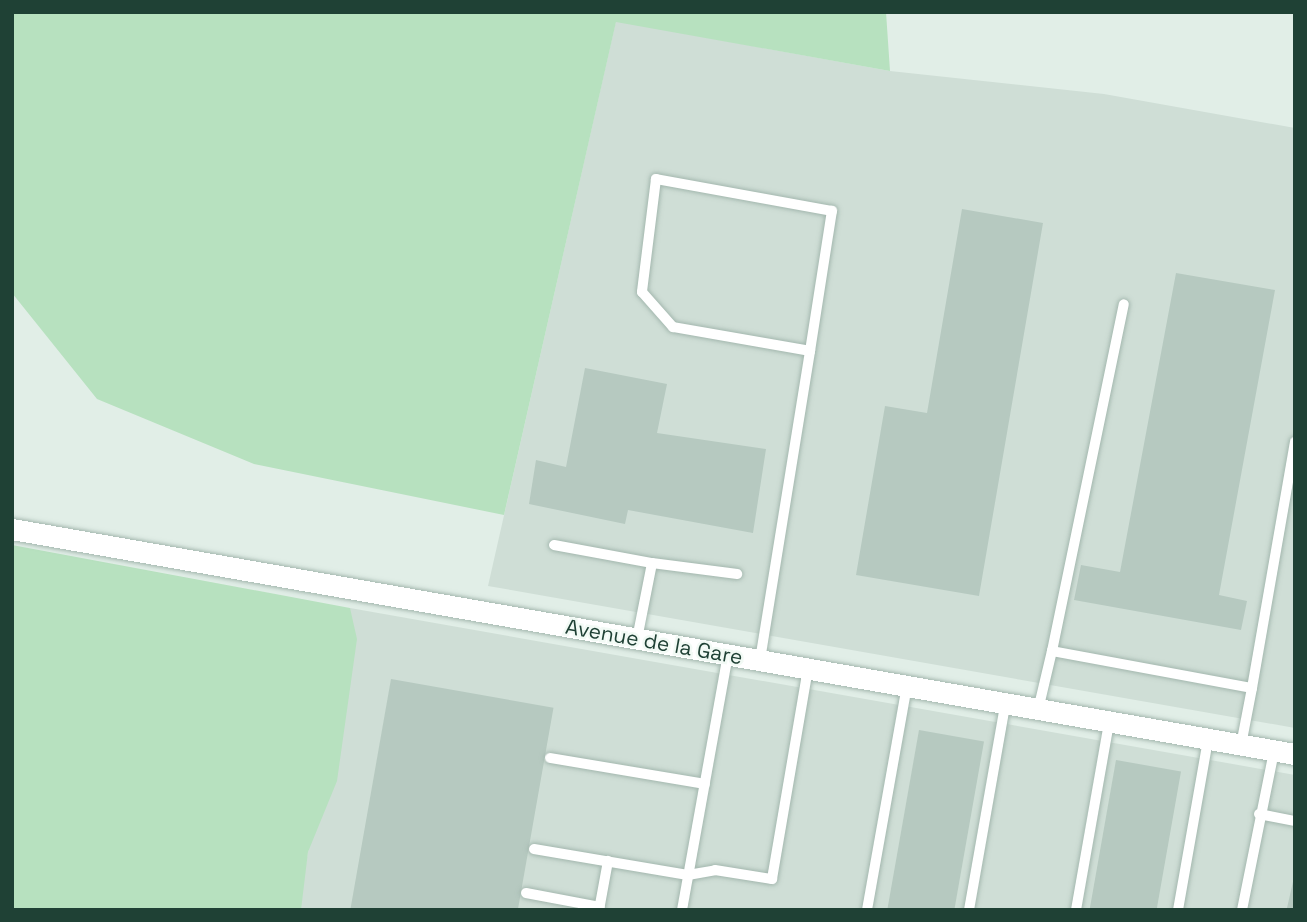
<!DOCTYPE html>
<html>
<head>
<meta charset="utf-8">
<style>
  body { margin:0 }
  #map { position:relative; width:1307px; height:922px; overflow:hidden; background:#e1eee7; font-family:"Space Grotesk",sans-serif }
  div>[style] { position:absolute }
  .built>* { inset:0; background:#cfded6 }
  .green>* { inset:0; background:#b7e1bf }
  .building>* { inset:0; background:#b6c9c0; transform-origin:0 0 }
  .roads { filter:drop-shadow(0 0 2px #a3b7ae) drop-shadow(0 0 2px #a3b7ae) }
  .lane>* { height:10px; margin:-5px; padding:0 5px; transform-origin:5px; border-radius:5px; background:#fff }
  .secondary>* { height:21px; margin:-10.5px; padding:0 10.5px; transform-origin:10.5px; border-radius:10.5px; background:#fff }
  span { translate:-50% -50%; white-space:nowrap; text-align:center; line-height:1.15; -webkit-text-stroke:5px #f2faf5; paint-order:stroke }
  .street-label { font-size:21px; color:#1f4135 }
  .frame { position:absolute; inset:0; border:14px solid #1f4135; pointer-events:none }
</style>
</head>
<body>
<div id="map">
  <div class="built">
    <i style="clip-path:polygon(616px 21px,890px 71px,1104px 94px,1295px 128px,1295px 728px,488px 586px)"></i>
    <i style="clip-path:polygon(350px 608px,1295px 775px,1295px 910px,298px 910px)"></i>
  </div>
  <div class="green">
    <i style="clip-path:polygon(14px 12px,886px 12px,890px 71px,616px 22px,504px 515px,254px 464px,97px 399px,12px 293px)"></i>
    <i style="clip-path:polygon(12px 545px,350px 608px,357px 639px,337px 781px,308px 852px,301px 910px,12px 910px)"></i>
  </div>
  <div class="building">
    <i style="clip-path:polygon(962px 209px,1043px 223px,979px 596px,856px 575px,885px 406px,927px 413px)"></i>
    <i style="clip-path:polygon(1176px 273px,1275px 290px,1219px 595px,1247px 601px,1241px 630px,1074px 600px,1081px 565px,1120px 572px)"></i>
    <i style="clip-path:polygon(585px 368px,667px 384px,657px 433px,766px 449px,753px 533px,628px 510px,625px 524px,529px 504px,536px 460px,566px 467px)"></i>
    <i style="left:391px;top:679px;width:165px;height:235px;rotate:10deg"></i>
    <i style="left:919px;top:730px;width:66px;height:183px;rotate:10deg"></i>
    <i style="left:1116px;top:760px;width:66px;height:153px;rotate:10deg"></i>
    <i style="clip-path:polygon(1295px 873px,1295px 910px,1287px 908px)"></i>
  </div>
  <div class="roads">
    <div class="lane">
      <i style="left:554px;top:545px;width:100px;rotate:10.4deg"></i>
      <i style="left:637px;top:639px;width:77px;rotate:-78.8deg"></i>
      <i style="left:652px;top:563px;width:86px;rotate:7.4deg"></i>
      <i style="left:1052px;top:651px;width:354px;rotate:-78.3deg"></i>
      <i style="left:760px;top:660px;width:313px;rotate:-80.8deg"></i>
      <i style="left:810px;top:351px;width:142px;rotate:-81.1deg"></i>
      <i style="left:832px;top:211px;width:179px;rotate:-169.7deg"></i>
      <i style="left:656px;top:179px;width:114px;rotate:97.1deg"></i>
      <i style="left:642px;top:292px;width:47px;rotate:48.5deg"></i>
      <i style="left:673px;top:327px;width:139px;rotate:9.9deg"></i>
      <i style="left:1252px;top:688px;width:250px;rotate:-80.1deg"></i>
      <i style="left:1038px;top:710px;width:61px;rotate:-76.7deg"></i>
      <i style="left:1052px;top:651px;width:203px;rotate:10.5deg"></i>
      <i style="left:1252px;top:688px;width:58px;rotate:100.9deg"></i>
      <i style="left:550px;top:758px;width:157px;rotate:9.5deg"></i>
      <i style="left:1259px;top:814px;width:37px;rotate:11deg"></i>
      <i style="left:534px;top:849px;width:156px;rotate:9.6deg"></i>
      <i style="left:688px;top:875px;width:27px;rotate:-10deg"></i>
      <i style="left:715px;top:870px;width:58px;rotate:9deg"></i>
      <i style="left:772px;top:879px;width:213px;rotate:-80.3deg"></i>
      <i style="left:526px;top:893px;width:75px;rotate:10.7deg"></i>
      <i style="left:599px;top:910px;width:50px;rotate:-79.6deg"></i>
      <i style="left:682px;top:910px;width:260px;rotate:-79.8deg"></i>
      <i style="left:867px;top:910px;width:228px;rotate:-79.9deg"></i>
      <i style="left:969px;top:910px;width:208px;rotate:-80deg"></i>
      <i style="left:1076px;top:910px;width:191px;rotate:-80deg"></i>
      <i style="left:1178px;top:910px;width:174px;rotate:-80deg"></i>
      <i style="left:1242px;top:910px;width:162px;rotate:-78.6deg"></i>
    </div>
    <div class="secondary">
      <i style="left:12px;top:529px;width:1303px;rotate:9.95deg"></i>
    </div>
  </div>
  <div class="street-label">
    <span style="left:654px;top:642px;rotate:10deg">Avenue de la Gare</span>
  </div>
  <div class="frame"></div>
</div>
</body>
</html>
